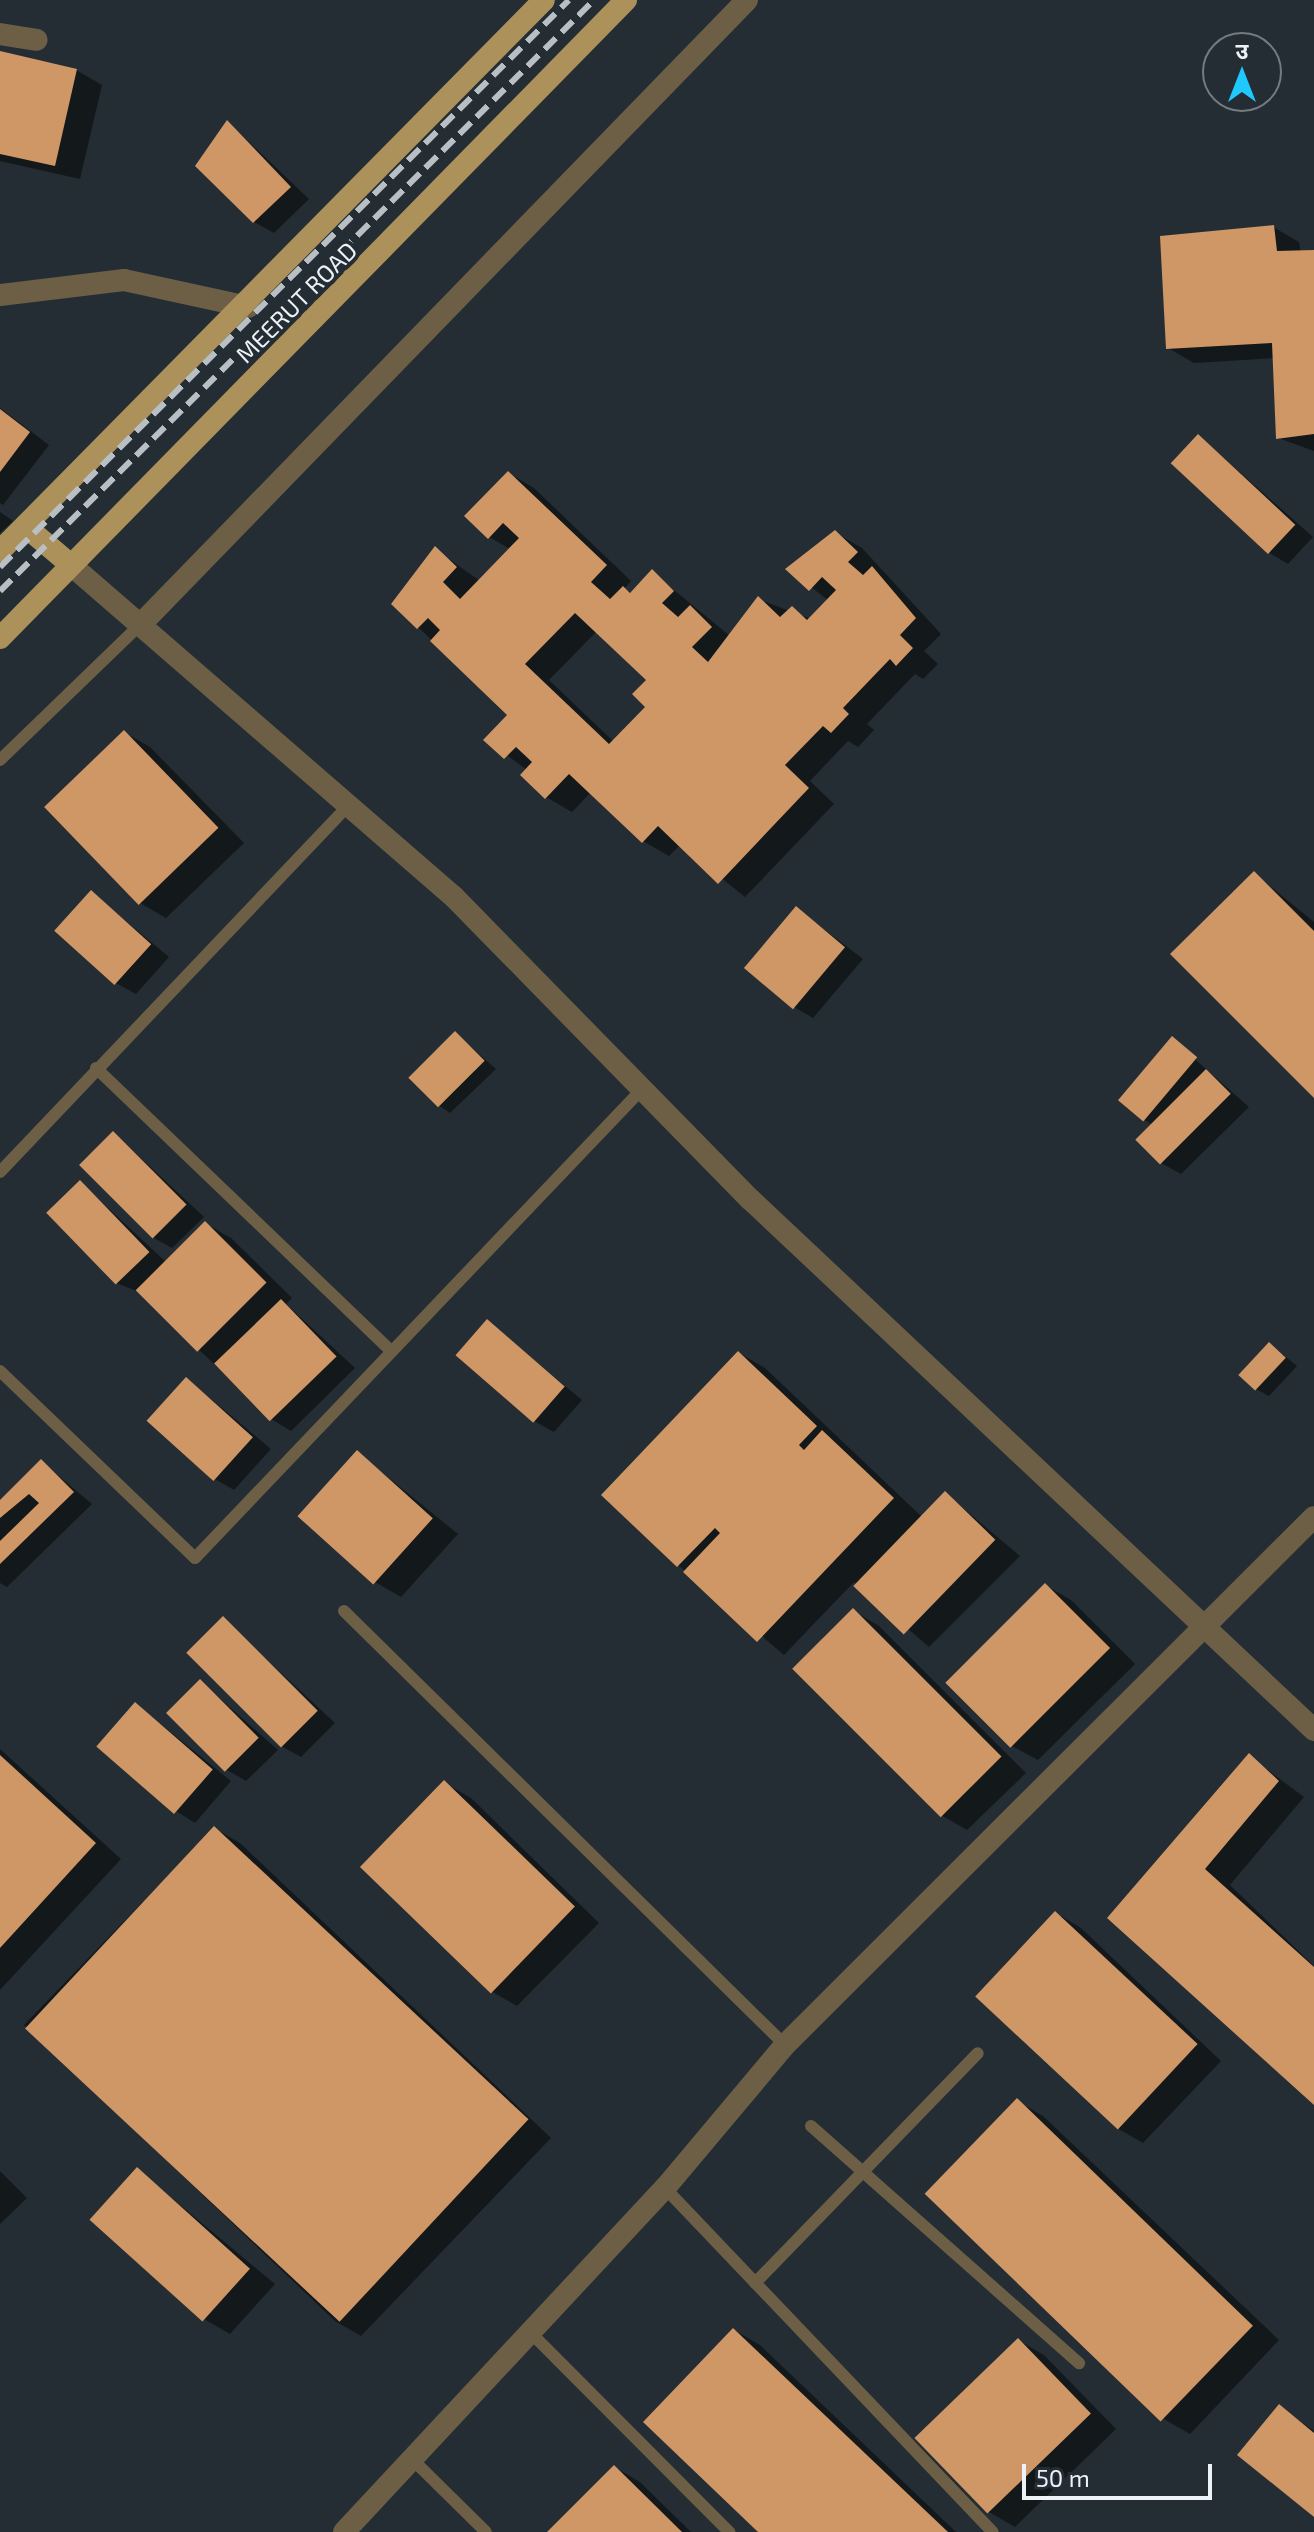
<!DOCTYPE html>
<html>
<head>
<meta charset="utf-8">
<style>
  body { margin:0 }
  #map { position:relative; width:1314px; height:2532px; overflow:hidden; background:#242d34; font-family:"Exo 2","Noto Sans Devanagari",sans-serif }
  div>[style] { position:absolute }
  .shadow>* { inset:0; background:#0007 }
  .building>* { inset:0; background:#cf9666; transform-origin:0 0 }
  .service>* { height:12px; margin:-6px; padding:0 6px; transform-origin:6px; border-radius:6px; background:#6c5f45 }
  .minor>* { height:22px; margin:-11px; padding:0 11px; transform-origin:11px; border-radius:11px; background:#6c5f45 }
  .tertiary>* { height:22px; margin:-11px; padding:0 11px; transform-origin:11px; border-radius:11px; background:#6c5f45 }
  .primary>* { height:22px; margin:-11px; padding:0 11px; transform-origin:11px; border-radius:11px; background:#ad915a }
  .rail>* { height:6px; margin-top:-3px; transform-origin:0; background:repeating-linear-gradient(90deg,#b9c0c5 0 16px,transparent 0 24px) }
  span { translate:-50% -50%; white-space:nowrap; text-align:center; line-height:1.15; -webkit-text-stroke:8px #242d34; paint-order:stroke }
  .street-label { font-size:24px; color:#ecf2f7 }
  .north { position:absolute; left:1202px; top:32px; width:80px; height:80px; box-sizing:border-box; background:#242d34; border:2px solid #747c82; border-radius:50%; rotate:0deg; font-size:22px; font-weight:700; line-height:32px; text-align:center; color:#ecf2f7 }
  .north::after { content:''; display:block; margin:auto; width:28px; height:36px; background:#20c9fd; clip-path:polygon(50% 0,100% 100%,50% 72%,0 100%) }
  .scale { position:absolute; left:1022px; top:2464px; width:190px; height:36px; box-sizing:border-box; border:4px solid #ecf2f7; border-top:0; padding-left:10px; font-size:24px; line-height:28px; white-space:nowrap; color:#ecf2f7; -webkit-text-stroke:6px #242d34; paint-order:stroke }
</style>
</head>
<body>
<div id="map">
  <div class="shadow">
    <i style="clip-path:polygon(0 53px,76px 70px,102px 85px,80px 179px,0 161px)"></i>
    <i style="clip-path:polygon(228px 122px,309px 199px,274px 233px,254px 222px)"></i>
    <i style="clip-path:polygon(1273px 227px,1299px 242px,1301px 253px,1314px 252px,1314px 451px,1278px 438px,1275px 358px,1194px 363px,1168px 348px)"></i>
    <i style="clip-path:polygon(0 408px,49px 445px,3px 505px,0 503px)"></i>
    <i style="clip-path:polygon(1199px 436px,1313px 537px,1288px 564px,1268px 552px)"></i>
    <i style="clip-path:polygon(evenodd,508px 473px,534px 488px,631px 581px,624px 589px,632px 593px,652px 572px,730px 636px,758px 599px,811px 619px,829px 601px,788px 569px,836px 533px,862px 548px,941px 634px,924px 651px,938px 664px,923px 679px,915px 674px,867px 724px,874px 730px,858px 747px,848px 741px,810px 781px,834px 804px,745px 897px,680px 845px,669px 856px,643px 841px,591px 792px,572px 812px,546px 797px,527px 770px,486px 740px,510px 715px,418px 627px,435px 549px,480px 581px,510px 549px,489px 537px,508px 473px,597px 631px,648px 680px,648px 706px,614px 742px,549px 680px,597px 631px)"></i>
    <i style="clip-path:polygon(0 512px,13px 521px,0 533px)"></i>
    <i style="clip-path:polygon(124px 732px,150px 747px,244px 843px,166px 918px,140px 903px,47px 807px)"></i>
    <i style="clip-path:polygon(1254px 873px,1314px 922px,1314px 1095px)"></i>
    <i style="clip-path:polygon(92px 893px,169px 957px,136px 994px,116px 983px)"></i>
    <i style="clip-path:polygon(796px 908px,863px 959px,813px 1018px,794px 1007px)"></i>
    <i style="clip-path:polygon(455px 1033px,496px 1069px,450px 1113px,438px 1105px)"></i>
    <i style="clip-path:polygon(1172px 1039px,1249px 1107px,1181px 1174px,1161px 1163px,1153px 1125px,1143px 1119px)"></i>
    <i style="clip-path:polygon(114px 1133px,204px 1217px,172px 1248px,152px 1237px)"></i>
    <i style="clip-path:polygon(80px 1182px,166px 1262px,205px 1223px,231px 1238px,292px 1298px,286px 1304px,355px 1368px,291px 1431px,271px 1419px,139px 1292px,116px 1283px)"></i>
    <i style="clip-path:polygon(487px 1322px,582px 1400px,554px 1432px,534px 1421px)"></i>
    <i style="clip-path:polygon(1270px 1344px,1297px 1366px,1269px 1396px,1256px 1389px)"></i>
    <i style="clip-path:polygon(739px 1353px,765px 1368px,922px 1517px,945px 1493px,1020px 1556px,929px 1647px,854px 1582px,784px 1655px,678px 1565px)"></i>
    <i style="clip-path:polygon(187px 1379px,271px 1449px,234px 1490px,215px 1479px)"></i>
    <i style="clip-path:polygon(358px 1453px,458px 1534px,401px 1597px,375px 1582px)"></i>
    <i style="clip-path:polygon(42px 1462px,92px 1504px,7px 1587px,0 1583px,0 1502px)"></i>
    <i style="clip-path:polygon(1045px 1585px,1071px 1600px,1135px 1664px,1038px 1760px,1012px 1746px)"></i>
    <i style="clip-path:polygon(854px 1611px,879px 1626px,1026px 1773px,967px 1830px,941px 1815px,795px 1668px)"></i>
    <i style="clip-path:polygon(223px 1619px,335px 1723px,301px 1757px,281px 1746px)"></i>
    <i style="clip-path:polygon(200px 1681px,278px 1750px,246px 1781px,227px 1770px)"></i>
    <i style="clip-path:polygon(136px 1704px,231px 1781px,195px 1823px,176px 1811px)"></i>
    <i style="clip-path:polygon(0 1749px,121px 1859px,0 1990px)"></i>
    <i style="clip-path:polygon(1249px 1756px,1304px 1797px,1230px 1885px,1314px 1966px,1314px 2102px,1110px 1918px)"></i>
    <i style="clip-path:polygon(445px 1783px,471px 1798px,599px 1923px,517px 2006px,491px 1991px)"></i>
    <i style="clip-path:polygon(214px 1828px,240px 1843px,551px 2138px,361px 2336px,335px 2321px,24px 2025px)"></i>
    <i style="clip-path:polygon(1056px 1913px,1081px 1928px,1221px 2061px,1143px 2143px,1117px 2128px)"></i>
    <i style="clip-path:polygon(1017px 2101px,1043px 2116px,1279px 2340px,1190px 2434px,1164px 2419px)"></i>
    <i style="clip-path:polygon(137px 2169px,275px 2284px,230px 2334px,204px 2319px)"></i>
    <i style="clip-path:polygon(0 2171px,27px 2198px,0 2224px)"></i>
    <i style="clip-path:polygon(734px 2330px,760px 2345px,956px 2532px,761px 2532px)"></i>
    <i style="clip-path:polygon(1018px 2340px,1044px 2355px,1116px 2429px,1015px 2527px,989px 2512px)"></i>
    <i style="clip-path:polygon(1279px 2407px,1314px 2431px,1314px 2515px)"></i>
    <i style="clip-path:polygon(614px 2467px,640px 2482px,691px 2532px,550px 2532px)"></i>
  </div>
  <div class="building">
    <i style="clip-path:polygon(0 51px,77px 69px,55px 166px,0 154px)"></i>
    <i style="clip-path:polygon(227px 120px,291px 187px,253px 223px,195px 166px)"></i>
    <i style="clip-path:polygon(1274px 225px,1277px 251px,1314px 250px,1314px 434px,1276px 439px,1272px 343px,1166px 349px,1160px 236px)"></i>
    <i style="clip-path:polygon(0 409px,30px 432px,0 472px)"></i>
    <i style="left:1198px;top:434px;width:133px;height:40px;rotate:43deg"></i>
    <i style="clip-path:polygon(evenodd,508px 471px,607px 565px,591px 582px,610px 599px,623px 586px,630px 593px,652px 569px,674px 591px,662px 603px,678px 617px,690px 605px,712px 627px,692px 647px,708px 662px,758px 596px,780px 617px,792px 606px,807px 620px,836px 590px,822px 577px,809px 591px,785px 569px,835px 530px,858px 552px,848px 562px,863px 575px,872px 566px,916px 618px,900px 635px,913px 648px,896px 666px,890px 659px,843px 708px,849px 714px,831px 733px,823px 726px,785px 765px,809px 788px,718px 884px,658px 826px,642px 843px,569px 774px,545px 799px,520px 775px,532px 762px,516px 747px,504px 759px,483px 740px,507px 715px,430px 641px,440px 630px,428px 618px,417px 629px,391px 604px,435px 546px,457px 567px,443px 582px,460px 599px,519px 538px,503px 523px,488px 539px,464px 516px,508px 471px,575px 613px,646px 680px,632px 694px,645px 707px,609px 744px,525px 664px,575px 613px)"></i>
    <i style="left:124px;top:730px;width:136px;height:111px;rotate:46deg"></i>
    <i style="clip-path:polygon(1254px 871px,1314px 931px,1314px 1098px,1170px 954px)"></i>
    <i style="left:91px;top:890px;width:81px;height:55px;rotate:42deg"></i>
    <i style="left:796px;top:906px;width:64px;height:81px;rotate:40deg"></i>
    <i style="left:455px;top:1031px;width:42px;height:66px;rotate:45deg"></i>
    <i style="left:1172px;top:1036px;width:33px;height:84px;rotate:40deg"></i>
    <i style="left:1206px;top:1069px;width:35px;height:100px;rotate:45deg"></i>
    <i style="left:113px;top:1131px;width:104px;height:48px;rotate:45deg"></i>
    <i style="left:80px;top:1180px;width:100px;height:47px;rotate:46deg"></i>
    <i style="left:205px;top:1221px;width:87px;height:98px;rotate:45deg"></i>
    <i style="left:281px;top:1299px;width:80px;height:93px;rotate:46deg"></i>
    <i style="left:487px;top:1319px;width:103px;height:48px;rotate:41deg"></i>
    <i style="left:1269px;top:1342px;width:23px;height:45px;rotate:43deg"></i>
    <i style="clip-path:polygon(738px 1351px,817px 1426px,799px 1445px,804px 1450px,822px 1430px,894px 1498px,757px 1642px,683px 1572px,720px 1533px,715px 1528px,677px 1567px,601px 1495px)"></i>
    <i style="left:186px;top:1377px;width:90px;height:59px;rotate:42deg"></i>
    <i style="left:357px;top:1450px;width:102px;height:89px;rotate:42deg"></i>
    <i style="clip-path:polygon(41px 1459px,74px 1492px,0 1564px,0 1541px,39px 1503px,29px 1494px,0 1518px,0 1500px)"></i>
    <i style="left:945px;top:1491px;width:70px;height:132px;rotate:44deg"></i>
    <i style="left:1045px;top:1583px;width:92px;height:141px;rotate:45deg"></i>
    <i style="left:853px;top:1608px;width:210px;height:86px;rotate:45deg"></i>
    <i style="left:223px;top:1616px;width:134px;height:52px;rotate:45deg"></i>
    <i style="left:200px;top:1679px;width:83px;height:48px;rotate:45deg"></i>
    <i style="left:135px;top:1702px;width:103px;height:59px;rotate:41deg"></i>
    <i style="clip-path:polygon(1249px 1753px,1279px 1781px,1205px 1869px,1314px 1967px,1314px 2105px,1107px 1918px)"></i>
    <i style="clip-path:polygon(0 1755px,96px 1843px,0 1948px)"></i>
    <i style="left:444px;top:1780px;width:182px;height:121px;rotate:44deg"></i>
    <i style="left:214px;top:1826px;width:430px;height:277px;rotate:43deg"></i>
    <i style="left:1055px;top:1911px;width:195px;height:117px;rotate:43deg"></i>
    <i style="left:1017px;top:2098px;width:328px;height:133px;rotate:44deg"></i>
    <i style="left:137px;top:2167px;width:152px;height:71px;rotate:42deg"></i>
    <i style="clip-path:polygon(733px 2328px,948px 2532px,758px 2532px,643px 2422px)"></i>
    <i style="left:1018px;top:2338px;width:105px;height:144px;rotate:46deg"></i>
    <i style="clip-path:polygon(1279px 2404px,1314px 2433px,1314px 2517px,1237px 2455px)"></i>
    <i style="clip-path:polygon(614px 2465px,682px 2532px,547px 2532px)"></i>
  </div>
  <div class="service">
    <i style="left:0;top:760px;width:197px;rotate:-44deg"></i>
    <i style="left:96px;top:1068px;width:409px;rotate:43.8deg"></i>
    <i style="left:0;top:1172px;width:504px;rotate:-46.45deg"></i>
    <i style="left:0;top:1371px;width:270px;rotate:43.8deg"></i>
    <i style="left:195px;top:1558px;width:651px;rotate:-46.37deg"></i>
    <i style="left:344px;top:1611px;width:619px;rotate:44.54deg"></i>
    <i style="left:811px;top:2126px;width:358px;rotate:41.5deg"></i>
    <i style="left:665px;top:2188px;width:475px;rotate:46.4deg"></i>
    <i style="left:755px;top:2283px;width:320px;rotate:-45.9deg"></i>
    <i style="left:529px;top:2331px;width:284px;rotate:45.1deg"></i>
    <i style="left:411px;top:2458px;width:105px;rotate:44.6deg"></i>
  </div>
  <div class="minor">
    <i style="left:0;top:34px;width:37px;rotate:9deg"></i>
    <i style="left:0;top:295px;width:125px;rotate:-6.9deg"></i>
    <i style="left:124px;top:280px;width:127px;rotate:12.3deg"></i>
  </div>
  <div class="tertiary">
    <i style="left:71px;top:565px;width:507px;rotate:40.92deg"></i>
    <i style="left:454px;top:897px;width:423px;rotate:45.6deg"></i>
    <i style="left:750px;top:1199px;width:775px;rotate:43.27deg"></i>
    <i style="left:143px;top:622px;width:867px;rotate:-45.84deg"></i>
    <i style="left:344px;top:2532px;width:471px;rotate:-47deg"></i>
    <i style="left:665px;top:2188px;width:187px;rotate:-50deg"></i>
    <i style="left:785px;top:2045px;width:747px;rotate:-44.95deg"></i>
  </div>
  <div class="primary">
    <i style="left:25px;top:526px;width:60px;rotate:40.3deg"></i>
    <i style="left:0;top:551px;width:774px;rotate:-45.37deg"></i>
    <i style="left:0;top:638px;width:894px;rotate:-45.54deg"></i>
  </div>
  <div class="rail">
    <i style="left:0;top:567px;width:803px;rotate:-44.9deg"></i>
    <i style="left:0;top:591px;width:838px;rotate:-44.85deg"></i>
  </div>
  <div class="street-label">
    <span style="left:296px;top:302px;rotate:-45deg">MEERUT ROAD</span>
  </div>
  <div class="north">उ</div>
  <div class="scale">50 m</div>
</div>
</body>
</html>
